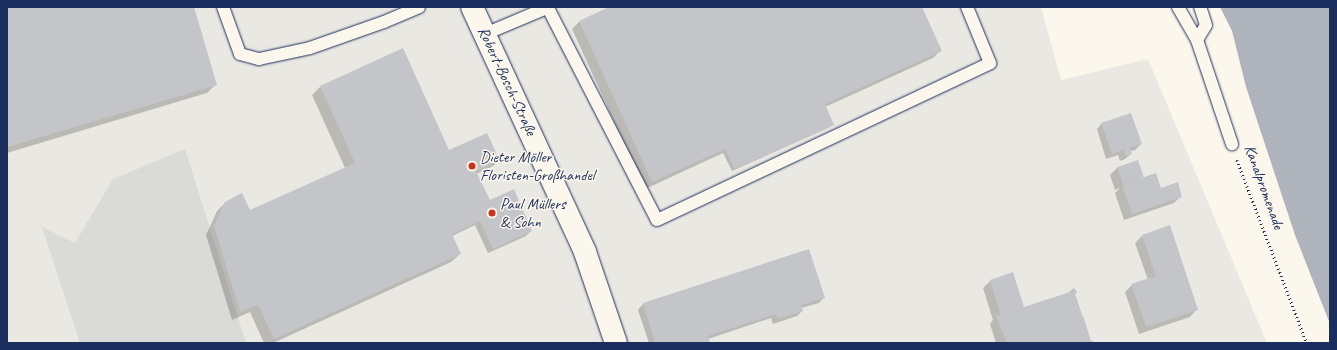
<!DOCTYPE html>
<html>
<head>
<meta charset="utf-8">
<style>
  body { margin:0 }
  #map { position:relative; width:1337px; height:350px; overflow:hidden; background:#fbf7ec; font-family:Caveat,sans-serif }
  div>[style] { position:absolute }
  .built>* { inset:0; background:#eae8e2 }
  .green>* { inset:0; background:#dadad7 }
  .water>* { inset:0; background:#afb3bb }
  .shadow>* { inset:0; background:#0003 }
  .building>* { inset:0; background:#c3c5c9; transform-origin:0 0 }
  .path>* { height:2.5px; margin-top:-1.25px; transform-origin:0; background:repeating-linear-gradient(90deg,#1b2f5e 0 1px,transparent 0 4px) }
  .roads { filter:drop-shadow(0 0 1px #1b2f5e) drop-shadow(0 0 1px #1b2f5e) }
  .service>* { height:12px; margin:-6px; padding:0 6px; transform-origin:6px; border-radius:6px; background:#fbf7ec }
  .minor>* { height:22px; margin:-11px; padding:0 11px; transform-origin:11px; border-radius:11px; background:#fbf7ec }
  .dots>* { width:11px; height:11px; translate:-50% -50%; box-sizing:border-box; border:2px solid #fbf7ec; border-radius:50% }
  span { translate:-50% -50%; white-space:nowrap; text-align:center; line-height:1.15; -webkit-text-stroke:3px #fbf7ec; paint-order:stroke }
  .street-label { font-size:16px; color:#1b2f5e }
  .poi-label { font-size:16px; color:#1b2f5e }
  .left { translate:0 -50%; text-align:left }
  .frame { position:absolute; inset:0; border:8px solid #1b2f5e; pointer-events:none }
</style>
</head>
<body>
<div id="map">
  <div class="built">
    <i style="clip-path:polygon(7px 7px,1041px 7px,1061px 80px,1148px 59px,1267px 343px,7px 343px)"></i>
  </div>
  <div class="green">
    <i style="clip-path:polygon(185px 149px,246px 343px,80px 343px,42px 227px,75px 243px,113px 179px)"></i>
  </div>
  <div class="water">
    <i style="clip-path:polygon(1220px 7px,1330px 7px,1330px 324px,1295px 235px,1246px 87px,1232px 31px)"></i>
  </div>
  <div class="shadow">
    <i style="clip-path:polygon(7px 7px,193px 7px,216px 84px,207px 93px,7px 153px)"></i>
    <i style="clip-path:polygon(612px 7px,921px 7px,940px 51px,933px 58px,825px 107px,832px 125px,830px 127px,732px 171px,723px 153px,645px 189px,572px 29px,579px 22px)"></i>
    <i style="clip-path:polygon(320px 87px,449px 152px,499px 161px,493px 166px,476px 174px,489px 201px,531px 231px,526px 236px,488px 253px,475px 225px,452px 236px,460px 254px,451px 262px,273px 343px,264px 343px,250px 312px,232px 320px,206px 235px,217px 211px,226px 202px,249px 211px,345px 168px,312px 95px)"></i>
    <i style="clip-path:polygon(1102px 123px,1141px 144px,1135px 150px,1130px 151px,1131px 154px,1125px 159px,1120px 161px,1118px 155px,1106px 159px,1097px 129px)"></i>
    <i style="clip-path:polygon(1137px 161px,1143px 176px,1138px 181px,1181px 196px,1174px 203px,1124px 220px,1115px 193px,1120px 188px,1115px 190px,1110px 175px,1117px 168px)"></i>
    <i style="clip-path:polygon(1142px 236px,1197px 309px,1190px 317px,1139px 334px,1125px 292px,1132px 285px,1148px 280px,1135px 243px)"></i>
    <i style="clip-path:polygon(808px 250px,824px 297px,819px 303px,801px 308px,802px 311px,797px 316px,773px 324px,771px 318px,708px 339px,709px 343px,649px 343px,638px 310px,643px 304px)"></i>
    <i style="clip-path:polygon(990px 281px,1023px 308px,1067px 294px,1074px 288px,1076px 293px,1075px 294px,1090px 343px,1093px 343px,996px 343px,990px 324px,993px 320px,983px 288px)"></i>
  </div>
  <div class="building">
    <i style="clip-path:polygon(7px 7px,194px 7px,217px 85px,7px 147px)"></i>
    <i style="clip-path:polygon(609px 7px,922px 7px,942px 51px,825px 104px,834px 125px,735px 169px,725px 149px,652px 182px,579px 21px)"></i>
    <i style="clip-path:polygon(403px 48px,449px 150px,487px 133px,500px 161px,476px 171px,490px 200px,514px 189px,532px 231px,493px 249px,480px 221px,452px 234px,461px 254px,274px 339px,258px 305px,240px 312px,214px 226px,225px 202px,242px 193px,250px 210px,355px 163px,320px 86px)"></i>
    <i style="clip-path:polygon(1131px 113px,1142px 144px,1130px 148px,1132px 154px,1126px 156px,1124px 150px,1112px 154px,1101px 123px)"></i>
    <i style="left:1138px;top:160px;width:18px;height:22px;rotate:71deg"></i>
    <i style="clip-path:polygon(1156px 173px,1161px 188px,1178px 182px,1182px 197px,1132px 214px,1122px 185px)"></i>
    <i style="clip-path:polygon(1170px 225px,1198px 310px,1146px 327px,1131px 284px,1156px 276px,1142px 235px)"></i>
    <i style="clip-path:polygon(809px 249px,825px 298px,801px 305px,803px 311px,778px 319px,776px 314px,708px 336px,710px 343px,655px 343px,643px 303px)"></i>
    <i style="clip-path:polygon(1013px 272px,1024px 307px,1076px 290px,1077px 293px,1075px 294px,1083px 317px,1085px 318px,1084px 319px,1091px 341px,1093px 341px,1094px 343px,1007px 343px,996px 316px,1001px 315px,990px 280px)"></i>
  </div>
  <div class="path">
    <i style="left:1237px;top:160px;width:196px;rotate:69.1deg"></i>
  </div>
  <div class="roads">
    <div class="service">
      <i style="left:223px;top:7px;width:50px;rotate:70.1deg"></i>
      <i style="left:240px;top:54px;width:20px;rotate:15deg"></i>
      <i style="left:259px;top:59px;width:52px;rotate:-12.2deg"></i>
      <i style="left:310px;top:48px;width:78px;rotate:-19.4deg"></i>
      <i style="left:384px;top:22px;width:38px;rotate:-23deg"></i>
      <i style="left:1178px;top:7px;width:38px;rotate:60deg"></i>
      <i style="left:1197px;top:40px;width:17px;rotate:-59deg"></i>
      <i style="left:1206px;top:25px;width:19px;rotate:-108deg"></i>
      <i style="left:548px;top:8px;width:238px;rotate:62.8deg"></i>
      <i style="left:657px;top:220px;width:368px;rotate:-25.2deg"></i>
      <i style="left:990px;top:63px;width:61px;rotate:-112.3deg"></i>
      <i style="left:485px;top:34px;width:69px;rotate:-22.9deg"></i>
      <i style="left:1197px;top:40px;width:110px;rotate:71.4deg"></i>
    </div>
    <div class="minor">
      <i style="left:472px;top:7px;width:270px;rotate:65.2deg"></i>
      <i style="left:585px;top:252px;width:96px;rotate:71.2deg"></i>
    </div>
  </div>
  <div class="dots">
    <i style="left:472px;top:166px;background:#c8321e"></i>
    <i style="left:492px;top:213px;background:#c8321e"></i>
  </div>
  <div class="street-label">
    <span style="left:507px;top:81px;rotate:65deg">Robert-Bosch-Straße</span>
    <span style="left:1264px;top:187px;rotate:70deg">Kanalpromenade</span>
  </div>
  <div class="poi-label">
    <span class="left" style="left:480px;top:166px">Dieter Möller<br>Floristen-Großhandel</span>
    <span class="left" style="left:500px;top:213px">Paul Müllers<br>&amp; Sohn</span>
  </div>
  <div class="frame"></div>
</div>
</body>
</html>
